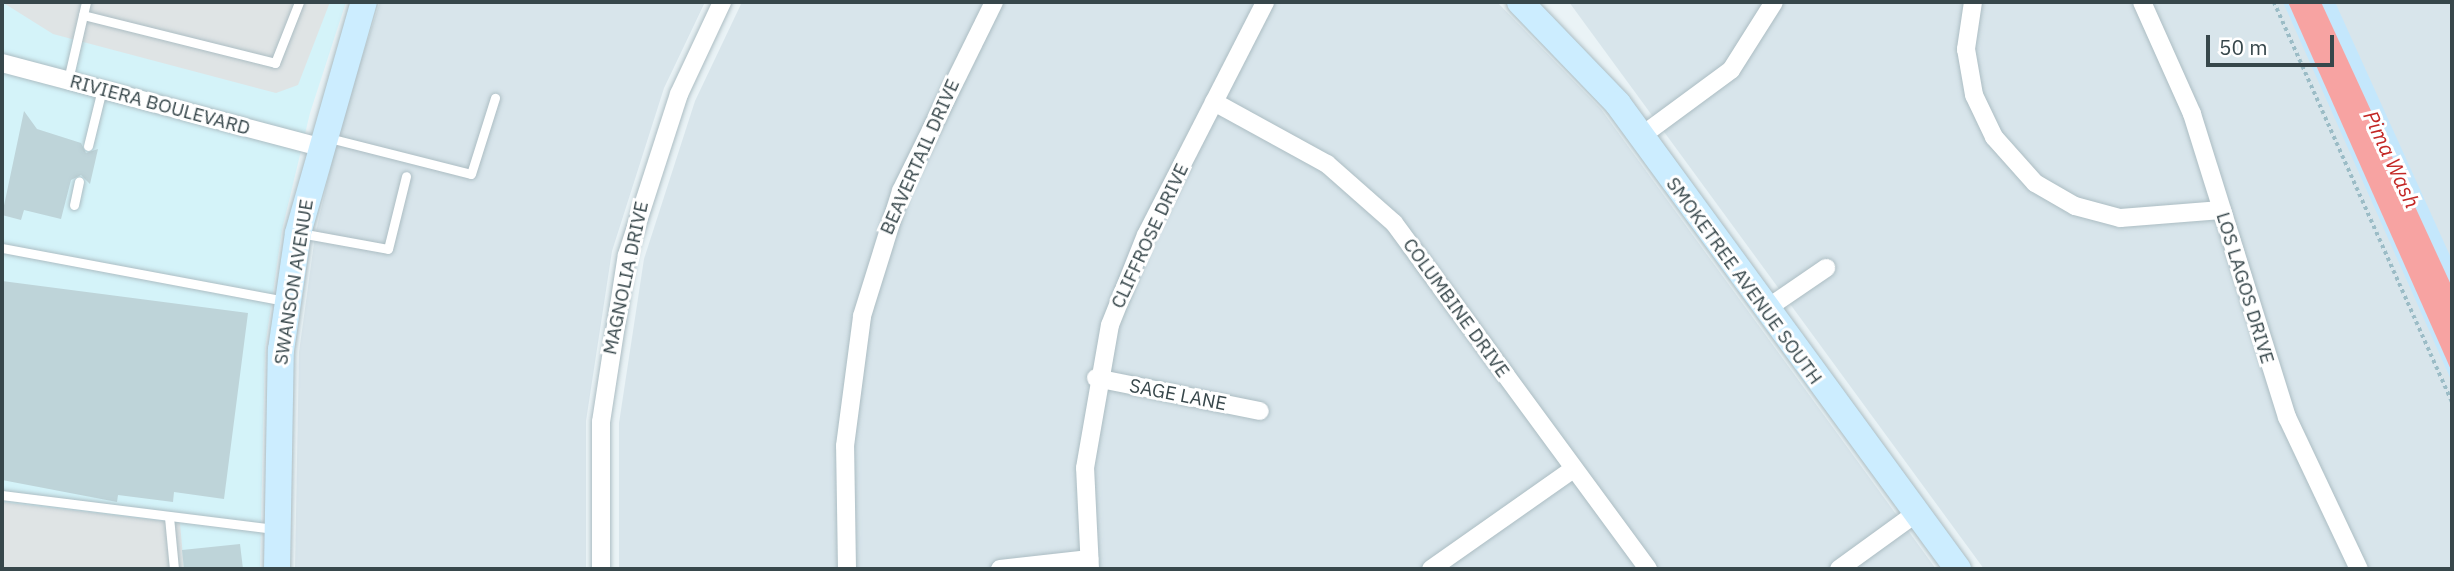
<!DOCTYPE html>
<html>
<head>
<meta charset="utf-8">
<style>
  body { margin:0 }
  #map { position:relative; width:2454px; height:571px; overflow:hidden; background:#eaf3f6; font-family:"IBM Plex Sans",sans-serif }
  div>[style] { position:absolute }
  .residential>* { inset:0; background:#d8e5eb }
  .commercial>* { inset:0; background:#d4f3f9 }
  .sand>* { inset:0; background:#c4e7fc }
  .parking>* { inset:0; background:#dfe4e5 }
  .water>* { inset:0; background:#f7a3a2 }
  .building>* { inset:0; background:#bed4d9 }
  .path>* { height:3.5px; margin-top:-1.75px; transform-origin:0; background:repeating-linear-gradient(90deg,#9bbcc6 0 3.5px,transparent 0 7px) }
  .roads { filter:drop-shadow(0 0 2px #acbdc3) drop-shadow(0 0 2px #acbdc3) }
  .lane>* { height:9px; margin:-4.5px; padding:0 4.5px; transform-origin:4.5px; border-radius:4.5px; background:#fff }
  .street>* { height:18px; margin:-9px; padding:0 9px; transform-origin:9px; border-radius:9px; background:#fff }
  .secondary>* { height:26px; margin:-13px; padding:0 13px; transform-origin:13px; border-radius:13px; background:#ccedff }
  span { translate:-50% -50%; white-space:nowrap; text-align:center; line-height:1.15; -webkit-text-stroke:6px #fff; paint-order:stroke }
  .street-label { font-size:19px; color:#37474b }
  .water-label { font-size:21px; color:#c32725; font-style:italic }
  .frame { position:absolute; inset:0; border:4px solid #37474b; pointer-events:none }
  .scale { position:absolute; left:2206px; top:35px; width:128px; height:32px; box-sizing:border-box; border:4px solid #37474b; border-top:0; padding-left:9px; font-size:21px; line-height:24px; white-space:nowrap; color:#37474b; -webkit-text-stroke:5px #fff; paint-order:stroke }
</style>
</head>
<body>
<div id="map">
  <div class="residential">
    <i style="clip-path:polygon(380px 2px,705px 2px,664px 88px,612px 251px,586px 421px,586px 569px,295px 569px,299px 352px,315px 236px,341px 121px)"></i>
    <i style="clip-path:polygon(742px 2px,1497px 2px,1601px 109px,1936px 569px,619px 569px,619px 423px,644px 259px,695px 101px)"></i>
    <i style="clip-path:polygon(1569px 2px,2452px 2px,2452px 569px,1984px 569px)"></i>
  </div>
  <div class="commercial">
    <i style="clip-path:polygon(2px 2px,346px 2px,310px 113px,282px 230px,265px 348px,260px 569px,2px 569px)"></i>
  </div>
  <div class="sand">
    <i style="clip-path:polygon(2283px 2px,2335px 2px,2452px 260px,2452px 382px)"></i>
  </div>
  <div class="parking">
    <i style="clip-path:polygon(2px 2px,330px 2px,298px 85px,276px 93px,53px 34px)"></i>
    <i style="clip-path:polygon(2px 502px,180px 523px,184px 569px,2px 569px)"></i>
  </div>
  <div class="water">
    <i style="clip-path:polygon(2288px 2px,2321px 2px,2452px 287px,2452px 372px)"></i>
  </div>
  <div class="building">
    <i style="clip-path:polygon(24px 111px,37px 129px,81px 143px,86px 153px,98px 149px,90px 184px,81px 175px,71px 180px,61px 219px,24px 210px,21px 220px,2px 215px)"></i>
    <i style="clip-path:polygon(2px 281px,248px 313px,224px 499px,174px 492px,173px 502px,118px 495px,117px 502px,2px 480px)"></i>
    <i style="clip-path:polygon(240px 544px,243px 569px,184px 569px,182px 550px)"></i>
  </div>
  <div class="path">
    <i style="left:2274px;top:2px;width:438px;rotate:66deg"></i>
  </div>
  <div class="roads">
    <div class="lane">
      <i style="left:83px;top:15px;width:198px;rotate:14deg"></i>
      <i style="left:275px;top:63px;width:66px;rotate:-68.5deg"></i>
      <i style="left:68px;top:80px;width:80px;rotate:-77deg"></i>
      <i style="left:329px;top:138px;width:146px;rotate:14.2deg"></i>
      <i style="left:471px;top:174px;width:80px;rotate:-72.5deg"></i>
      <i style="left:88px;top:146px;width:59px;rotate:-76.2deg"></i>
      <i style="left:74px;top:205px;width:24px;rotate:-78deg"></i>
      <i style="left:300px;top:233px;width:89px;rotate:10.3deg"></i>
      <i style="left:388px;top:249px;width:75px;rotate:-76.1deg"></i>
      <i style="left:2px;top:248px;width:289px;rotate:10.6deg"></i>
      <i style="left:2px;top:495px;width:274px;rotate:7.1deg"></i>
      <i style="left:169px;top:517px;width:52px;rotate:84.5deg"></i>
    </div>
    <div class="street">
      <i style="left:1973px;top:2px;width:48px;rotate:98.5deg"></i>
      <i style="left:1966px;top:49px;width:47px;rotate:80.1deg"></i>
      <i style="left:1974px;top:95px;width:47px;rotate:64.5deg"></i>
      <i style="left:1994px;top:137px;width:62px;rotate:48.3deg"></i>
      <i style="left:2035px;top:183px;width:46px;rotate:29.9deg"></i>
      <i style="left:2075px;top:206px;width:47px;rotate:14.9deg"></i>
      <i style="left:2120px;top:218px;width:102px;rotate:-4.5deg"></i>
      <i style="left:2142px;top:2px;width:123px;rotate:65.9deg"></i>
      <i style="left:2192px;top:114px;width:318px;rotate:72.6deg"></i>
      <i style="left:2287px;top:417px;width:168px;rotate:64.7deg"></i>
      <i style="left:2px;top:63px;width:328px;rotate:14.8deg"></i>
      <i style="left:1214px;top:102px;width:129px;rotate:28.8deg"></i>
      <i style="left:1327px;top:164px;width:89px;rotate:41.4deg"></i>
      <i style="left:1394px;top:223px;width:429px;rotate:53.7deg"></i>
      <i style="left:1640px;top:137px;width:113px;rotate:-36.4deg"></i>
      <i style="left:1731px;top:70px;width:80px;rotate:-57.7deg"></i>
      <i style="left:1766px;top:309px;width:73px;rotate:-34.3deg"></i>
      <i style="left:1096px;top:378px;width:167px;rotate:11.4deg"></i>
      <i style="left:601px;top:569px;width:147px;rotate:-90deg"></i>
      <i style="left:601px;top:422px;width:169px;rotate:-81.2deg"></i>
      <i style="left:627px;top:255px;width:169px;rotate:-72.1deg"></i>
      <i style="left:679px;top:94px;width:102px;rotate:-64.9deg"></i>
      <i style="left:847px;top:569px;width:123px;rotate:-90.9deg"></i>
      <i style="left:845px;top:446px;width:131px;rotate:-82.5deg"></i>
      <i style="left:862px;top:316px;width:131px;rotate:-72.7deg"></i>
      <i style="left:901px;top:191px;width:211px;rotate:-63.8deg"></i>
      <i style="left:1000px;top:569px;width:90px;rotate:-6.4deg"></i>
      <i style="left:1090px;top:569px;width:101px;rotate:-92.8deg"></i>
      <i style="left:1085px;top:468px;width:145px;rotate:-80.1deg"></i>
      <i style="left:1110px;top:325px;width:97px;rotate:-68.2deg"></i>
      <i style="left:1146px;top:235px;width:262px;rotate:-62.9deg"></i>
      <i style="left:1431px;top:569px;width:172px;rotate:-35.1deg"></i>
      <i style="left:1839px;top:569px;width:94px;rotate:-35.9deg"></i>
    </div>
    <div class="secondary">
      <i style="left:1520px;top:2px;width:141px;rotate:46.1deg"></i>
      <i style="left:1618px;top:104px;width:576px;rotate:53.83deg"></i>
      <i style="left:277px;top:569px;width:219px;rotate:-89deg"></i>
      <i style="left:281px;top:350px;width:118px;rotate:-81.7deg"></i>
      <i style="left:298px;top:233px;width:240px;rotate:-74.1deg"></i>
    </div>
  </div>
  <div class="street-label">
    <span style="left:160px;top:105px;rotate:15deg">RIVIERA BOULEVARD</span>
    <span style="left:920px;top:157px;rotate:-66deg">BEAVERTAIL DRIVE</span>
    <span style="left:1150px;top:236px;rotate:-65deg">CLIFFROSE DRIVE</span>
    <span style="left:626px;top:278px;rotate:-78deg">MAGNOLIA DRIVE</span>
    <span style="left:1744px;top:281px;rotate:54deg">SMOKETREE AVENUE SOUTH</span>
    <span style="left:294px;top:282px;rotate:-81deg">SWANSON AVENUE</span>
    <span style="left:2245px;top:288px;rotate:73deg">LOS LAGOS DRIVE</span>
    <span style="left:1456px;top:308px;rotate:54deg">COLUMBINE DRIVE</span>
    <span style="left:1178px;top:395px;rotate:11deg">SAGE LANE</span>
  </div>
  <div class="water-label">
    <span style="left:2392px;top:159px;rotate:65deg">Pima Wash</span>
  </div>
  <div class="frame"></div>
  <div class="scale">50 m</div>
</div>
</body>
</html>
